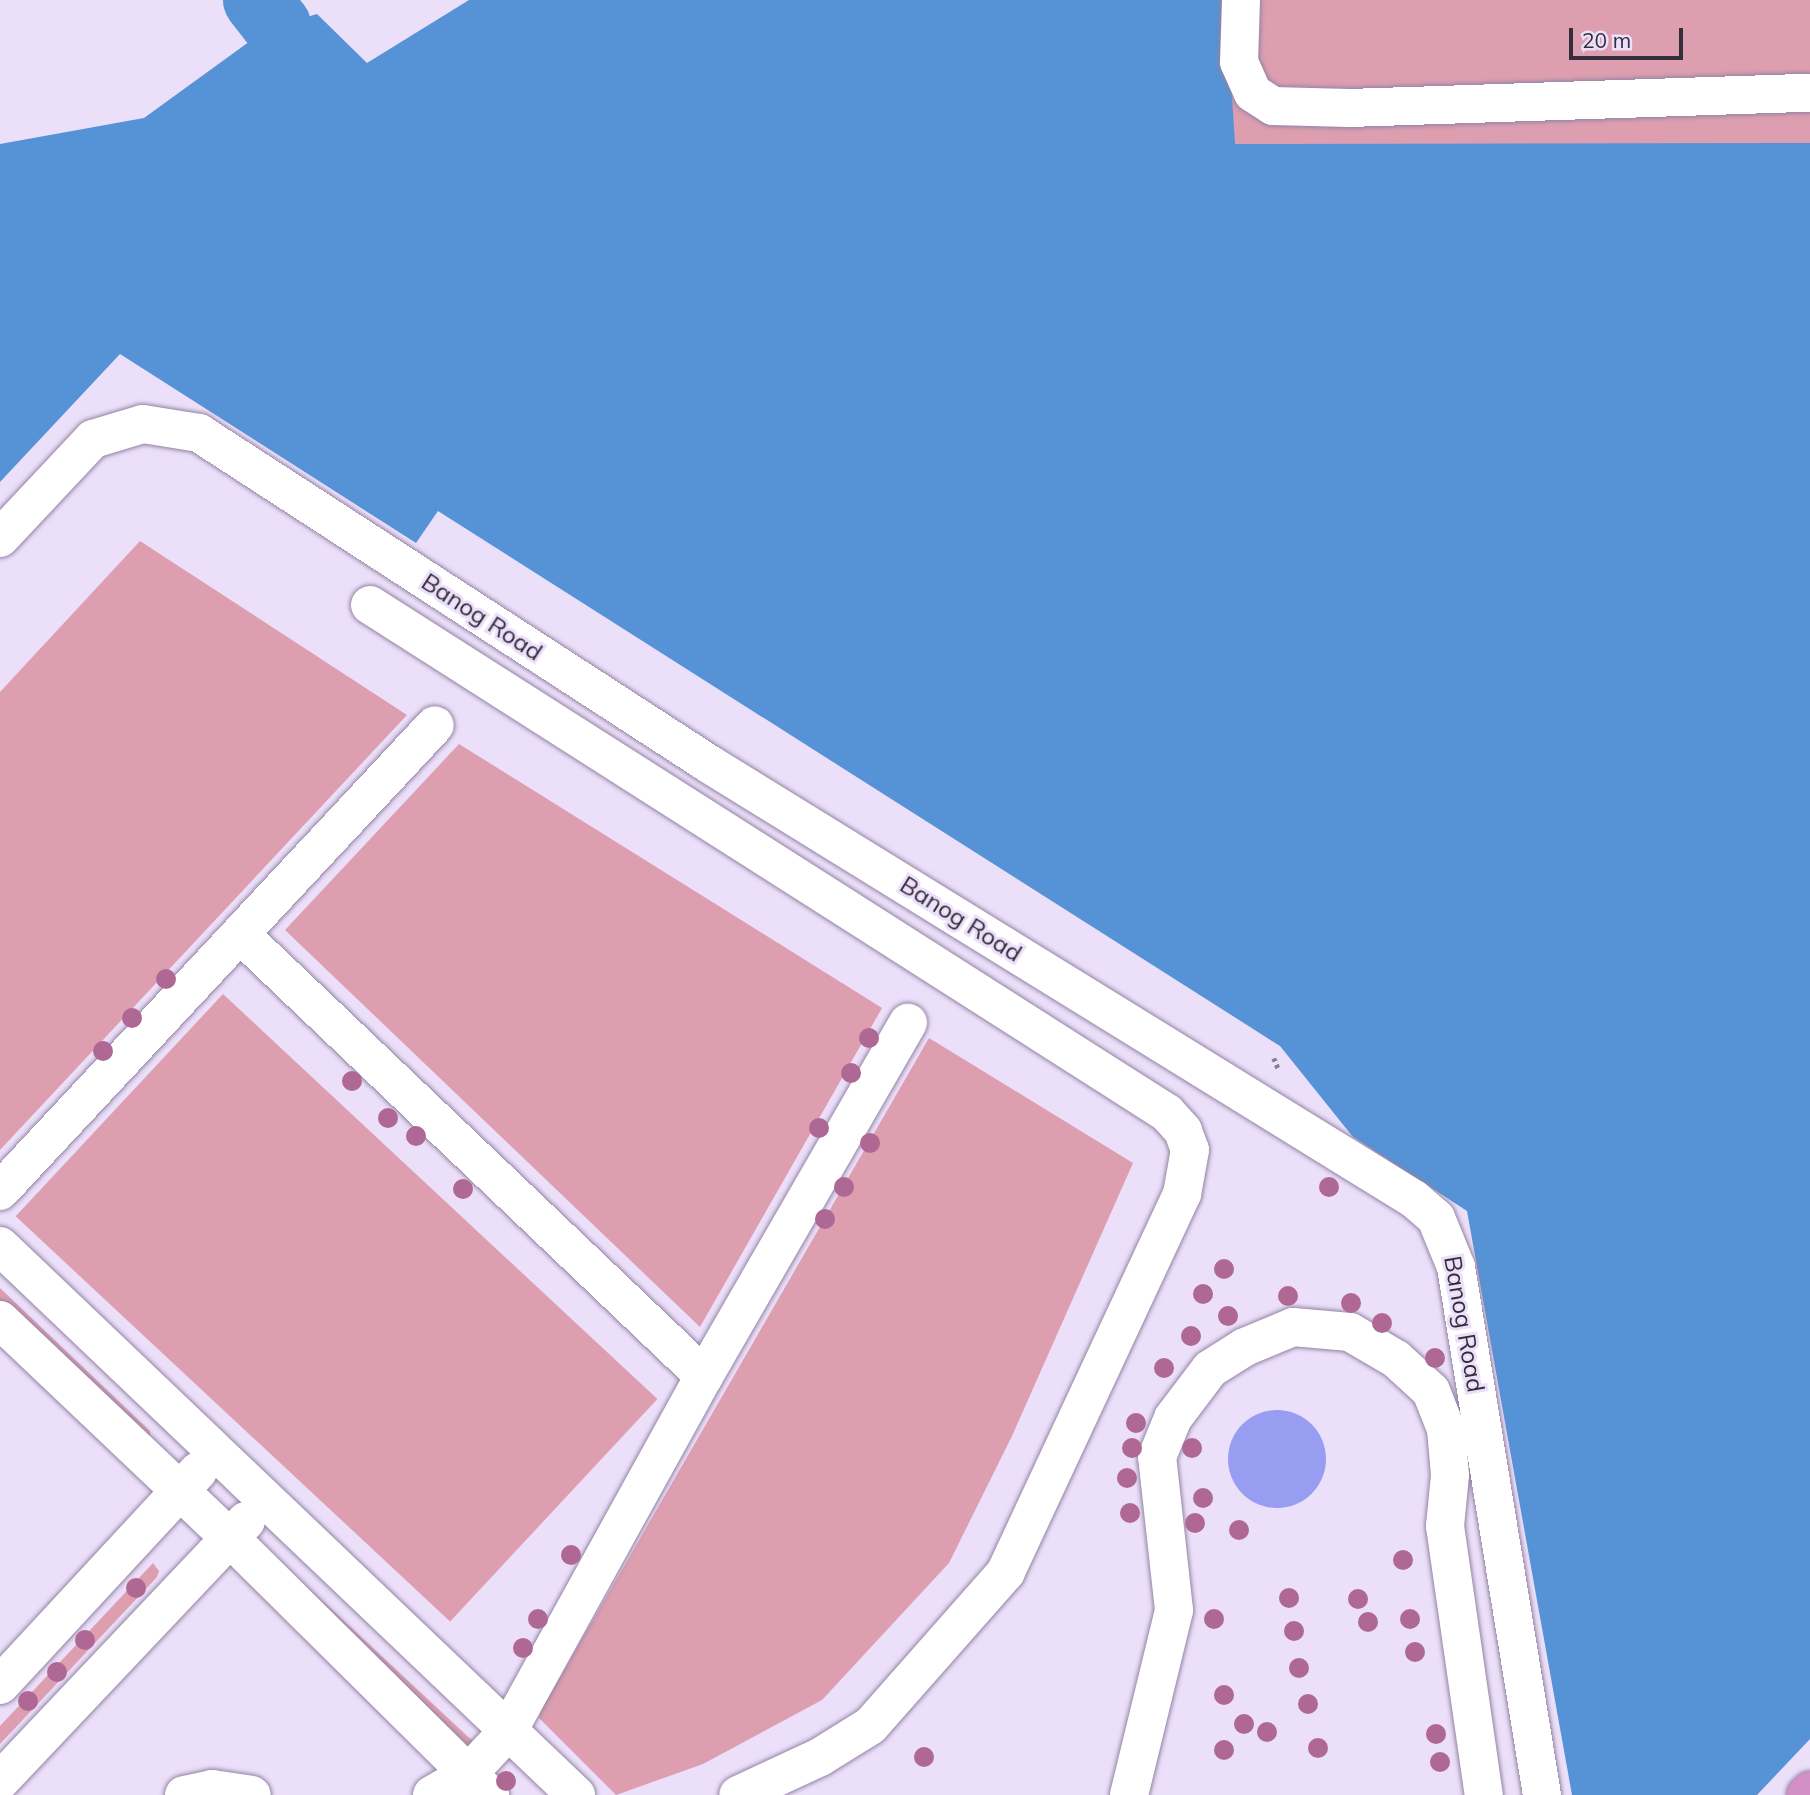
<!DOCTYPE html>
<html>
<head>
<meta charset="utf-8">
<style>
  body { margin:0 }
  #map { position:relative; width:1810px; height:1795px; overflow:hidden; background:#ecdffa; font-family:Mulish,sans-serif }
  div>[style] { position:absolute }
  .green>* { inset:0; background:#dd9eb0; transform-origin:0 0 }
  .water>* { inset:0; background:#5592d6 }
  .pier>* { inset:0; background:#ecdffa }
  .river>* { height:68px; margin:-34px; padding:0 34px; transform-origin:34px; border-radius:34px; background:#5592d6 }
  .building>* { inset:0; background:#979ef1 }
  .round { border-radius:50% }
  .path>* { height:4.5px; margin-top:-2.25px; transform-origin:0; background:repeating-linear-gradient(90deg,#898093 0 3.5px,transparent 0 7px) }
  .roads { filter:drop-shadow(0 0 2px #9384a3) drop-shadow(0 0 2px #9384a3) }
  .minor>* { height:38px; margin:-19px; padding:0 19px; transform-origin:19px; border-radius:19px; background:#fff }
  .highway>* { height:38px; margin:-19px; padding:0 19px; transform-origin:19px; border-radius:19px; background:#d390c7 }
  .trees>* { width:20px; height:20px; margin:-10px; border-radius:50%; background:#ae6893 }
  span { translate:-50% -50%; white-space:nowrap; text-align:center; line-height:1.15; -webkit-text-stroke:6px #ecdffa; paint-order:stroke }
  .street-label { font-size:24px; color:#342e3b }
  .scale { position:absolute; left:1569px; top:28px; width:114px; height:32px; box-sizing:border-box; border:4px solid #342e3b; border-top:0; padding-left:9px; font-size:21px; line-height:24px; white-space:nowrap; color:#342e3b; -webkit-text-stroke:5px #ecdffa; paint-order:stroke }
</style>
</head>
<body>
<div id="map">
  <div class="green">
    <i style="left:1226px;top:0;width:584px;height:144px"></i>
    <i style="clip-path:polygon(140px 541px,407px 715px,0 1150px,0 692px)"></i>
    <i style="clip-path:polygon(459px 744px,882px 1008px,700px 1327px,285px 930px)"></i>
    <i style="left:223px;top:994px;width:594px;height:304px;rotate:43deg"></i>
    <i style="clip-path:polygon(929px 1038px,1133px 1163px,1012px 1436px,949px 1563px,822px 1700px,703px 1764px,616px 1795px,539px 1718px,541px 1710px)"></i>
    <i style="clip-path:polygon(0 1288px,150px 1431px,150px 1437px,143px 1438px,0 1301px)"></i>
    <i style="clip-path:polygon(153px 1563px,159px 1571px,157px 1577px,0 1744px,0 1726px)"></i>
    <i style="clip-path:polygon(287px 1568px,478px 1746px,474px 1755px)"></i>
  </div>
  <div class="water">
    <i style="clip-path:polygon(469px 0,1226px 0,1235px 144px,1810px 143px,1810px 1795px,1572px 1795px,1467px 1211px,1353px 1137px,1280px 1046px,438px 511px,416px 543px,120px 354px,0 482px,0 144px,144px 118px,246px 44px,277px 26px,317px 14px,367px 63px)"></i>
  </div>
  <div class="pier">
    <i style="clip-path:polygon(1810px 1739px,1810px 1795px,1757px 1795px)"></i>
  </div>
  <div class="river">
    <i style="left:257px;top:0;width:33px;rotate:52deg"></i>
  </div>
  <div class="building">
    <i class="round" style="left:1228px;top:1410px;width:98px;height:98px"></i>
  </div>
  <div class="path">
    <i style="left:1274px;top:1058px;width:11px;rotate:68deg"></i>
  </div>
  <div class="roads">
    <div class="minor">
      <i style="left:1241px;top:0;width:62px;rotate:91.8deg"></i>
      <i style="left:1239px;top:62px;width:34px;rotate:66deg"></i>
      <i style="left:1253px;top:93px;width:24px;rotate:33deg"></i>
      <i style="left:1273px;top:106px;width:76px;rotate:1.5deg"></i>
      <i style="left:1349px;top:108px;width:461px;rotate:-1.9deg"></i>
      <i style="left:0;top:538px;width:136px;rotate:-46.8deg"></i>
      <i style="left:93px;top:439px;width:52px;rotate:-16.7deg"></i>
      <i style="left:143px;top:424px;width:57px;rotate:9.1deg"></i>
      <i style="left:199px;top:433px;width:608px;rotate:32.98deg"></i>
      <i style="left:709px;top:764px;width:828px;rotate:31.68deg"></i>
      <i style="left:1414px;top:1199px;width:29px;rotate:41deg"></i>
      <i style="left:1436px;top:1218px;width:53px;rotate:67.8deg"></i>
      <i style="left:1456px;top:1267px;width:535px;rotate:80.75deg"></i>
      <i style="left:370px;top:605px;width:945px;rotate:32.51deg"></i>
      <i style="left:1167px;top:1113px;width:24px;rotate:48deg"></i>
      <i style="left:1183px;top:1131px;width:20px;rotate:70deg"></i>
      <i style="left:1190px;top:1150px;width:45px;rotate:100.3deg"></i>
      <i style="left:1182px;top:1194px;width:417px;rotate:115deg"></i>
      <i style="left:1006px;top:1572px;width:205px;rotate:131.4deg"></i>
      <i style="left:870px;top:1726px;width:59px;rotate:148.2deg"></i>
      <i style="left:820px;top:1757px;width:90px;rotate:155.1deg"></i>
      <i style="left:240px;top:934px;width:641px;rotate:43.61deg"></i>
      <i style="left:0;top:1191px;width:637px;rotate:-46.97deg"></i>
      <i style="left:0;top:1246px;width:796px;rotate:43.63deg"></i>
      <i style="left:0;top:1320px;width:317px;rotate:43.5deg"></i>
      <i style="left:230px;top:1538px;width:366px;rotate:44.7deg"></i>
      <i style="left:0;top:1685px;width:292px;rotate:-47.2deg"></i>
      <i style="left:0;top:1781px;width:358px;rotate:-46.6deg"></i>
      <i style="left:184px;top:1795px;width:29px;rotate:-12deg"></i>
      <i style="left:212px;top:1789px;width:40px;rotate:8.5deg"></i>
      <i style="left:432px;top:1795px;width:42px;rotate:-30.3deg"></i>
      <i style="left:468px;top:1774px;width:59px;rotate:-47.1deg"></i>
      <i style="left:508px;top:1731px;width:406px;rotate:-61.1deg"></i>
      <i style="left:704px;top:1376px;width:408px;rotate:-60deg"></i>
      <i style="left:1129px;top:1795px;width:190px;rotate:-76.3deg"></i>
      <i style="left:1174px;top:1610px;width:154px;rotate:-96.3deg"></i>
      <i style="left:1157px;top:1457px;width:42px;rotate:-67.7deg"></i>
      <i style="left:1173px;top:1418px;width:61px;rotate:-52.9deg"></i>
      <i style="left:1210px;top:1369px;width:41px;rotate:-32.2deg"></i>
      <i style="left:1245px;top:1347px;width:52px;rotate:-22.6deg"></i>
      <i style="left:1293px;top:1327px;width:57px;rotate:5deg"></i>
      <i style="left:1350px;top:1332px;width:53px;rotate:30.4deg"></i>
      <i style="left:1396px;top:1359px;width:47px;rotate:42.4deg"></i>
      <i style="left:1431px;top:1391px;width:41px;rotate:68.5deg"></i>
      <i style="left:1446px;top:1429px;width:46px;rotate:85deg"></i>
      <i style="left:1450px;top:1475px;width:51px;rotate:95.6deg"></i>
      <i style="left:1445px;top:1526px;width:272px;rotate:81.8deg"></i>
    </div>
    <div class="highway">
      <i style="left:1806px;top:1795px;width:6px;rotate:-45deg"></i>
    </div>
  </div>
  <div class="trees">
    <i style="left:166px;top:979px"></i>
    <i style="left:132px;top:1018px"></i>
    <i style="left:869px;top:1038px"></i>
    <i style="left:103px;top:1051px"></i>
    <i style="left:851px;top:1073px"></i>
    <i style="left:352px;top:1081px"></i>
    <i style="left:388px;top:1118px"></i>
    <i style="left:819px;top:1128px"></i>
    <i style="left:416px;top:1136px"></i>
    <i style="left:870px;top:1143px"></i>
    <i style="left:844px;top:1187px"></i>
    <i style="left:1329px;top:1187px"></i>
    <i style="left:463px;top:1189px"></i>
    <i style="left:825px;top:1219px"></i>
    <i style="left:1224px;top:1269px"></i>
    <i style="left:1203px;top:1294px"></i>
    <i style="left:1288px;top:1296px"></i>
    <i style="left:1351px;top:1303px"></i>
    <i style="left:1228px;top:1316px"></i>
    <i style="left:1382px;top:1323px"></i>
    <i style="left:1191px;top:1336px"></i>
    <i style="left:1435px;top:1358px"></i>
    <i style="left:1164px;top:1368px"></i>
    <i style="left:1136px;top:1423px"></i>
    <i style="left:1132px;top:1448px"></i>
    <i style="left:1192px;top:1448px"></i>
    <i style="left:1127px;top:1478px"></i>
    <i style="left:1203px;top:1498px"></i>
    <i style="left:1130px;top:1513px"></i>
    <i style="left:1195px;top:1523px"></i>
    <i style="left:1239px;top:1530px"></i>
    <i style="left:571px;top:1555px"></i>
    <i style="left:1403px;top:1560px"></i>
    <i style="left:136px;top:1588px"></i>
    <i style="left:1289px;top:1598px"></i>
    <i style="left:1358px;top:1599px"></i>
    <i style="left:538px;top:1619px"></i>
    <i style="left:1214px;top:1619px"></i>
    <i style="left:1410px;top:1619px"></i>
    <i style="left:1368px;top:1622px"></i>
    <i style="left:1294px;top:1631px"></i>
    <i style="left:85px;top:1640px"></i>
    <i style="left:523px;top:1648px"></i>
    <i style="left:1415px;top:1652px"></i>
    <i style="left:1299px;top:1668px"></i>
    <i style="left:57px;top:1672px"></i>
    <i style="left:1224px;top:1695px"></i>
    <i style="left:28px;top:1701px"></i>
    <i style="left:1308px;top:1704px"></i>
    <i style="left:1244px;top:1724px"></i>
    <i style="left:1267px;top:1732px"></i>
    <i style="left:1436px;top:1734px"></i>
    <i style="left:1318px;top:1748px"></i>
    <i style="left:1224px;top:1750px"></i>
    <i style="left:924px;top:1757px"></i>
    <i style="left:1440px;top:1762px"></i>
    <i style="left:506px;top:1781px"></i>
  </div>
  <div class="street-label">
    <span style="left:482px;top:617px;rotate:33deg">Banog Road</span>
    <span style="left:961px;top:919px;rotate:32deg">Banog Road</span>
    <span style="left:1464px;top:1324px;rotate:80deg">Banog Road</span>
  </div>
  <div class="scale">20 m</div>
</div>
</body>
</html>
